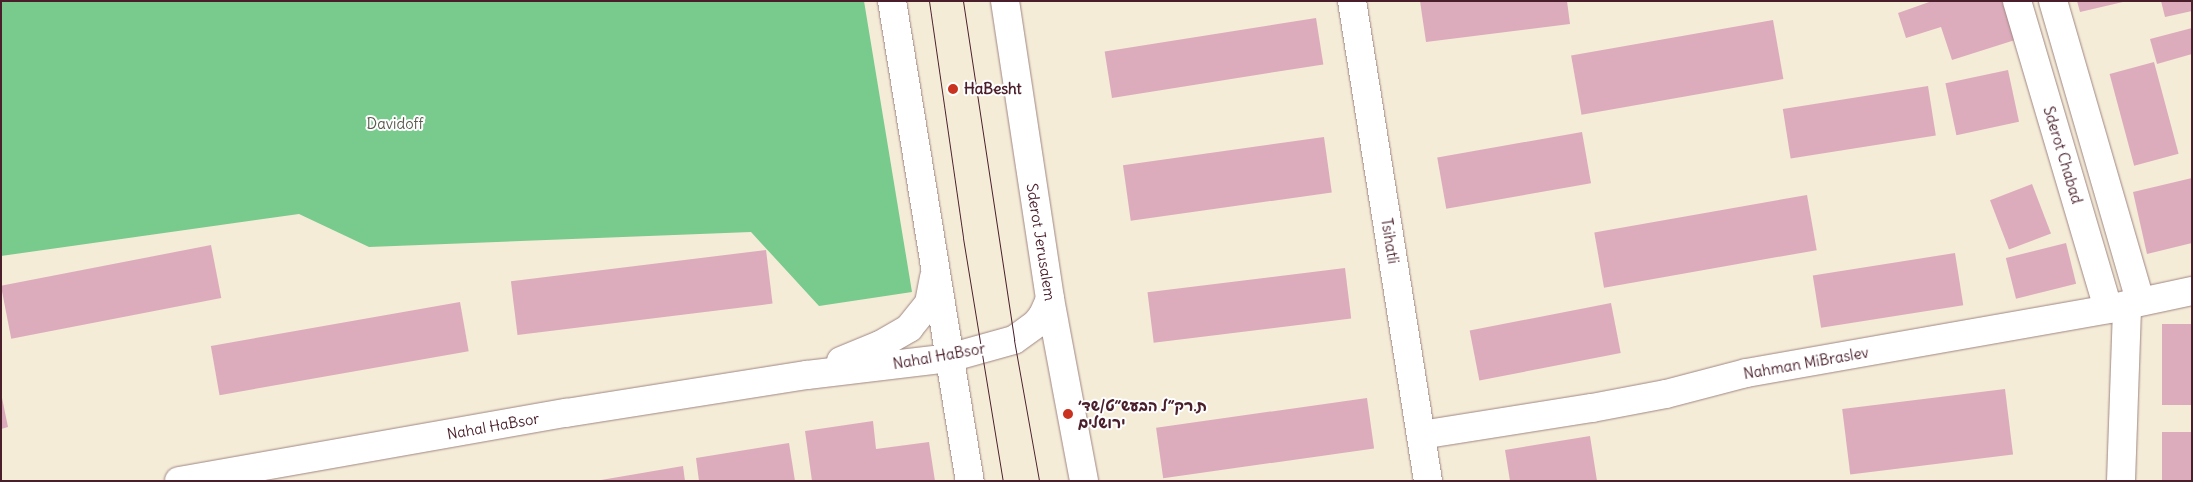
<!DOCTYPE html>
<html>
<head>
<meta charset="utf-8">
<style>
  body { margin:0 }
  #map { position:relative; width:2193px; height:482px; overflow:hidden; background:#f5ecd8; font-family:Delius,"Playpen Sans Hebrew",sans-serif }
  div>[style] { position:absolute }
  .green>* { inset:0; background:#79cb8d }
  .building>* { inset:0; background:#dcacbd; transform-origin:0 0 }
  .roads { filter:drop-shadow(0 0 1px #a08682) drop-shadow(0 0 1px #a08682) }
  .minor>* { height:28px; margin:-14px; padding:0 14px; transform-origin:14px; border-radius:14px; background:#fff }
  .tram>* { height:1px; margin:-0.5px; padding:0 0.5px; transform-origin:0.5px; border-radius:0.5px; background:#4a1f2b }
  .dots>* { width:14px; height:14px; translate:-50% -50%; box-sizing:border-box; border:2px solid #fff; border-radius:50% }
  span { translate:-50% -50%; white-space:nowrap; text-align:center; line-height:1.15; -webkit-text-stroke:4px #fff; paint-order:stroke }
  .poi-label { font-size:15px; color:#4a1f2b; font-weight:700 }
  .left { translate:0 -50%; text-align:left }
  .park-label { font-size:15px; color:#5a5b4d }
  .street-label { font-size:15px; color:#4a1f2b }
  .frame { position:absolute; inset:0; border:2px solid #4a1f2b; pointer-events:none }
</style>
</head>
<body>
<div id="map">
  <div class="green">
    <i style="clip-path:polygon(1px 1px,864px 1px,912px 292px,819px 306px,751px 232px,369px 247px,299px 214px,1px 256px)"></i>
  </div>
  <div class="building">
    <i style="clip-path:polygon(1420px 1px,1567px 1px,1570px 24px,1426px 42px)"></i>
    <i style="clip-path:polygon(1932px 1px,2002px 1px,2015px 40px,1952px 60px,1941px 27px,1906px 38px,1898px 13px)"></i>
    <i style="clip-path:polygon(2077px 1px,2123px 1px,2123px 2px,2080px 12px)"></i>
    <i style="clip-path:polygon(2161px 1px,2192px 1px,2192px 11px,2165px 17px)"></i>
    <i style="left:1316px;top:18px;width:47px;height:214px;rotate:81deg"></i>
    <i style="left:1773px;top:20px;width:60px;height:205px;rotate:80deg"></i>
    <i style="clip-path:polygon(2192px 28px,2192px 54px,2157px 64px,2150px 39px)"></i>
    <i style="left:2154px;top:62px;width:95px;height:46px;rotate:75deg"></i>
    <i style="left:2008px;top:70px;width:53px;height:64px;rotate:78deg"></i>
    <i style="left:1928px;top:86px;width:50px;height:147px;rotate:81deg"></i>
    <i style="left:1582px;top:132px;width:52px;height:147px;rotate:80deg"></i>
    <i style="left:1324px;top:137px;width:56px;height:203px;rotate:82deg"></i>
    <i style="clip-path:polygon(2192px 178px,2192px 243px,2147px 254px,2133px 192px)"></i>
    <i style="left:2032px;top:184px;width:53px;height:45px;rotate:69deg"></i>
    <i style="left:1807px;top:195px;width:56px;height:216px;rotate:80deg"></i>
    <i style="left:2066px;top:243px;width:42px;height:62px;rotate:76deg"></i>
    <i style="left:211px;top:245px;width:54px;height:214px;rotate:79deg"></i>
    <i style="left:766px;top:250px;width:54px;height:257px;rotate:83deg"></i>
    <i style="left:1955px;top:253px;width:53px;height:144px;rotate:81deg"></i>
    <i style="left:1345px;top:268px;width:51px;height:199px;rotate:83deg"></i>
    <i style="left:460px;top:302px;width:50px;height:253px;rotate:80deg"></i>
    <i style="left:1611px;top:303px;width:51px;height:144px;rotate:79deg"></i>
    <i style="left:2192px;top:324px;width:81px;height:30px;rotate:90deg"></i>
    <i style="left:2005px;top:389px;width:66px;height:164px;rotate:83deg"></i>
    <i style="clip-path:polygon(1px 393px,8px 427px,1px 429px)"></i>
    <i style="left:1367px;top:398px;width:51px;height:213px;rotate:82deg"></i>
    <i style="clip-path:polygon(873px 421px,876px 449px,929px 442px,935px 481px,812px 481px,805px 431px)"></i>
    <i style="left:2192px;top:432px;width:49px;height:30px;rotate:90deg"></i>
    <i style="clip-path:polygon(1590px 436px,1597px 481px,1510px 481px,1505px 450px)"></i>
    <i style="clip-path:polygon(789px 443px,795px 481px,699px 481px,696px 458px)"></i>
    <i style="clip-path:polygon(683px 466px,685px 481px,601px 481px,601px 480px)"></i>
  </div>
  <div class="roads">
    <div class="minor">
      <i style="left:892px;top:1px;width:486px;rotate:80.8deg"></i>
      <i style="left:1005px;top:1px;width:301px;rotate:81.4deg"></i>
      <i style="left:1050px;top:299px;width:185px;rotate:79.4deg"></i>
      <i style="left:1352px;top:1px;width:486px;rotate:81deg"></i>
      <i style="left:2017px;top:1px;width:321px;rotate:73.5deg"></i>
      <i style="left:2053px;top:1px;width:312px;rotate:73.8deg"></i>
      <i style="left:841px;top:361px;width:42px;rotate:-22.3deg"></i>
      <i style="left:880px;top:345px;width:34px;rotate:-30deg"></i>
      <i style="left:909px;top:328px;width:32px;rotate:-51deg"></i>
      <i style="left:929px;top:303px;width:26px;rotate:-79deg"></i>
      <i style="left:1421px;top:435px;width:173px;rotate:-9deg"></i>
      <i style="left:1592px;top:408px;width:75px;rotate:-10.7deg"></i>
      <i style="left:1666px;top:394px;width:83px;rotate:-14.7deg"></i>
      <i style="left:1746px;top:373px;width:368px;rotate:-10deg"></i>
      <i style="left:2108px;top:309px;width:86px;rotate:-12.1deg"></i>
      <i style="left:179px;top:481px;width:393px;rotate:-10deg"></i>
      <i style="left:566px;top:413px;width:244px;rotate:-9deg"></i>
      <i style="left:807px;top:375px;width:143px;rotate:-6.8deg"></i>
      <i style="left:949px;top:358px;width:67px;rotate:-15.5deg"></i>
      <i style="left:1014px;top:340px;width:27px;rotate:-36deg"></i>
      <i style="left:1036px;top:324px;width:11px;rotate:-52deg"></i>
      <i style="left:1043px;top:315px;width:17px;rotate:-66deg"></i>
      <i style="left:2121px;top:481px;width:176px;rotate:-88deg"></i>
    </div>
  </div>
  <div class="tram">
    <i style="left:929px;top:1px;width:239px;rotate:81.8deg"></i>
    <i style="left:963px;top:238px;width:246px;rotate:80.7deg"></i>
    <i style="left:963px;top:1px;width:343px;rotate:81.4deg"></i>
    <i style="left:1014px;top:340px;width:143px;rotate:79.9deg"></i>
  </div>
  <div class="dots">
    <i style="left:953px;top:89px;background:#c8321e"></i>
    <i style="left:1068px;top:414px;background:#c8321e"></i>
  </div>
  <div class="poi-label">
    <span class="left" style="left:964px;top:89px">HaBesht</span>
    <span class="left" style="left:1078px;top:414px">ת.רק״ל הבעש״ט/שד׳<br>ירושלים</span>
  </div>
  <div class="park-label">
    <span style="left:395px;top:124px">Davidoff</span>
  </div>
  <div class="street-label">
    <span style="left:2063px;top:155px;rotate:73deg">Sderot Chabad</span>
    <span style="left:1390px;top:241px;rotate:81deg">Tsihatli</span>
    <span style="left:1041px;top:242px;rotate:81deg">Sderot Jerusalem</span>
    <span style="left:939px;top:356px;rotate:-10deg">Nahal HaBsor</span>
    <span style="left:1806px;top:363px;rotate:-10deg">Nahman MiBraslev</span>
    <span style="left:493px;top:426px;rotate:-10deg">Nahal HaBsor</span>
  </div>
  <div class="frame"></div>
</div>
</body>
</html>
